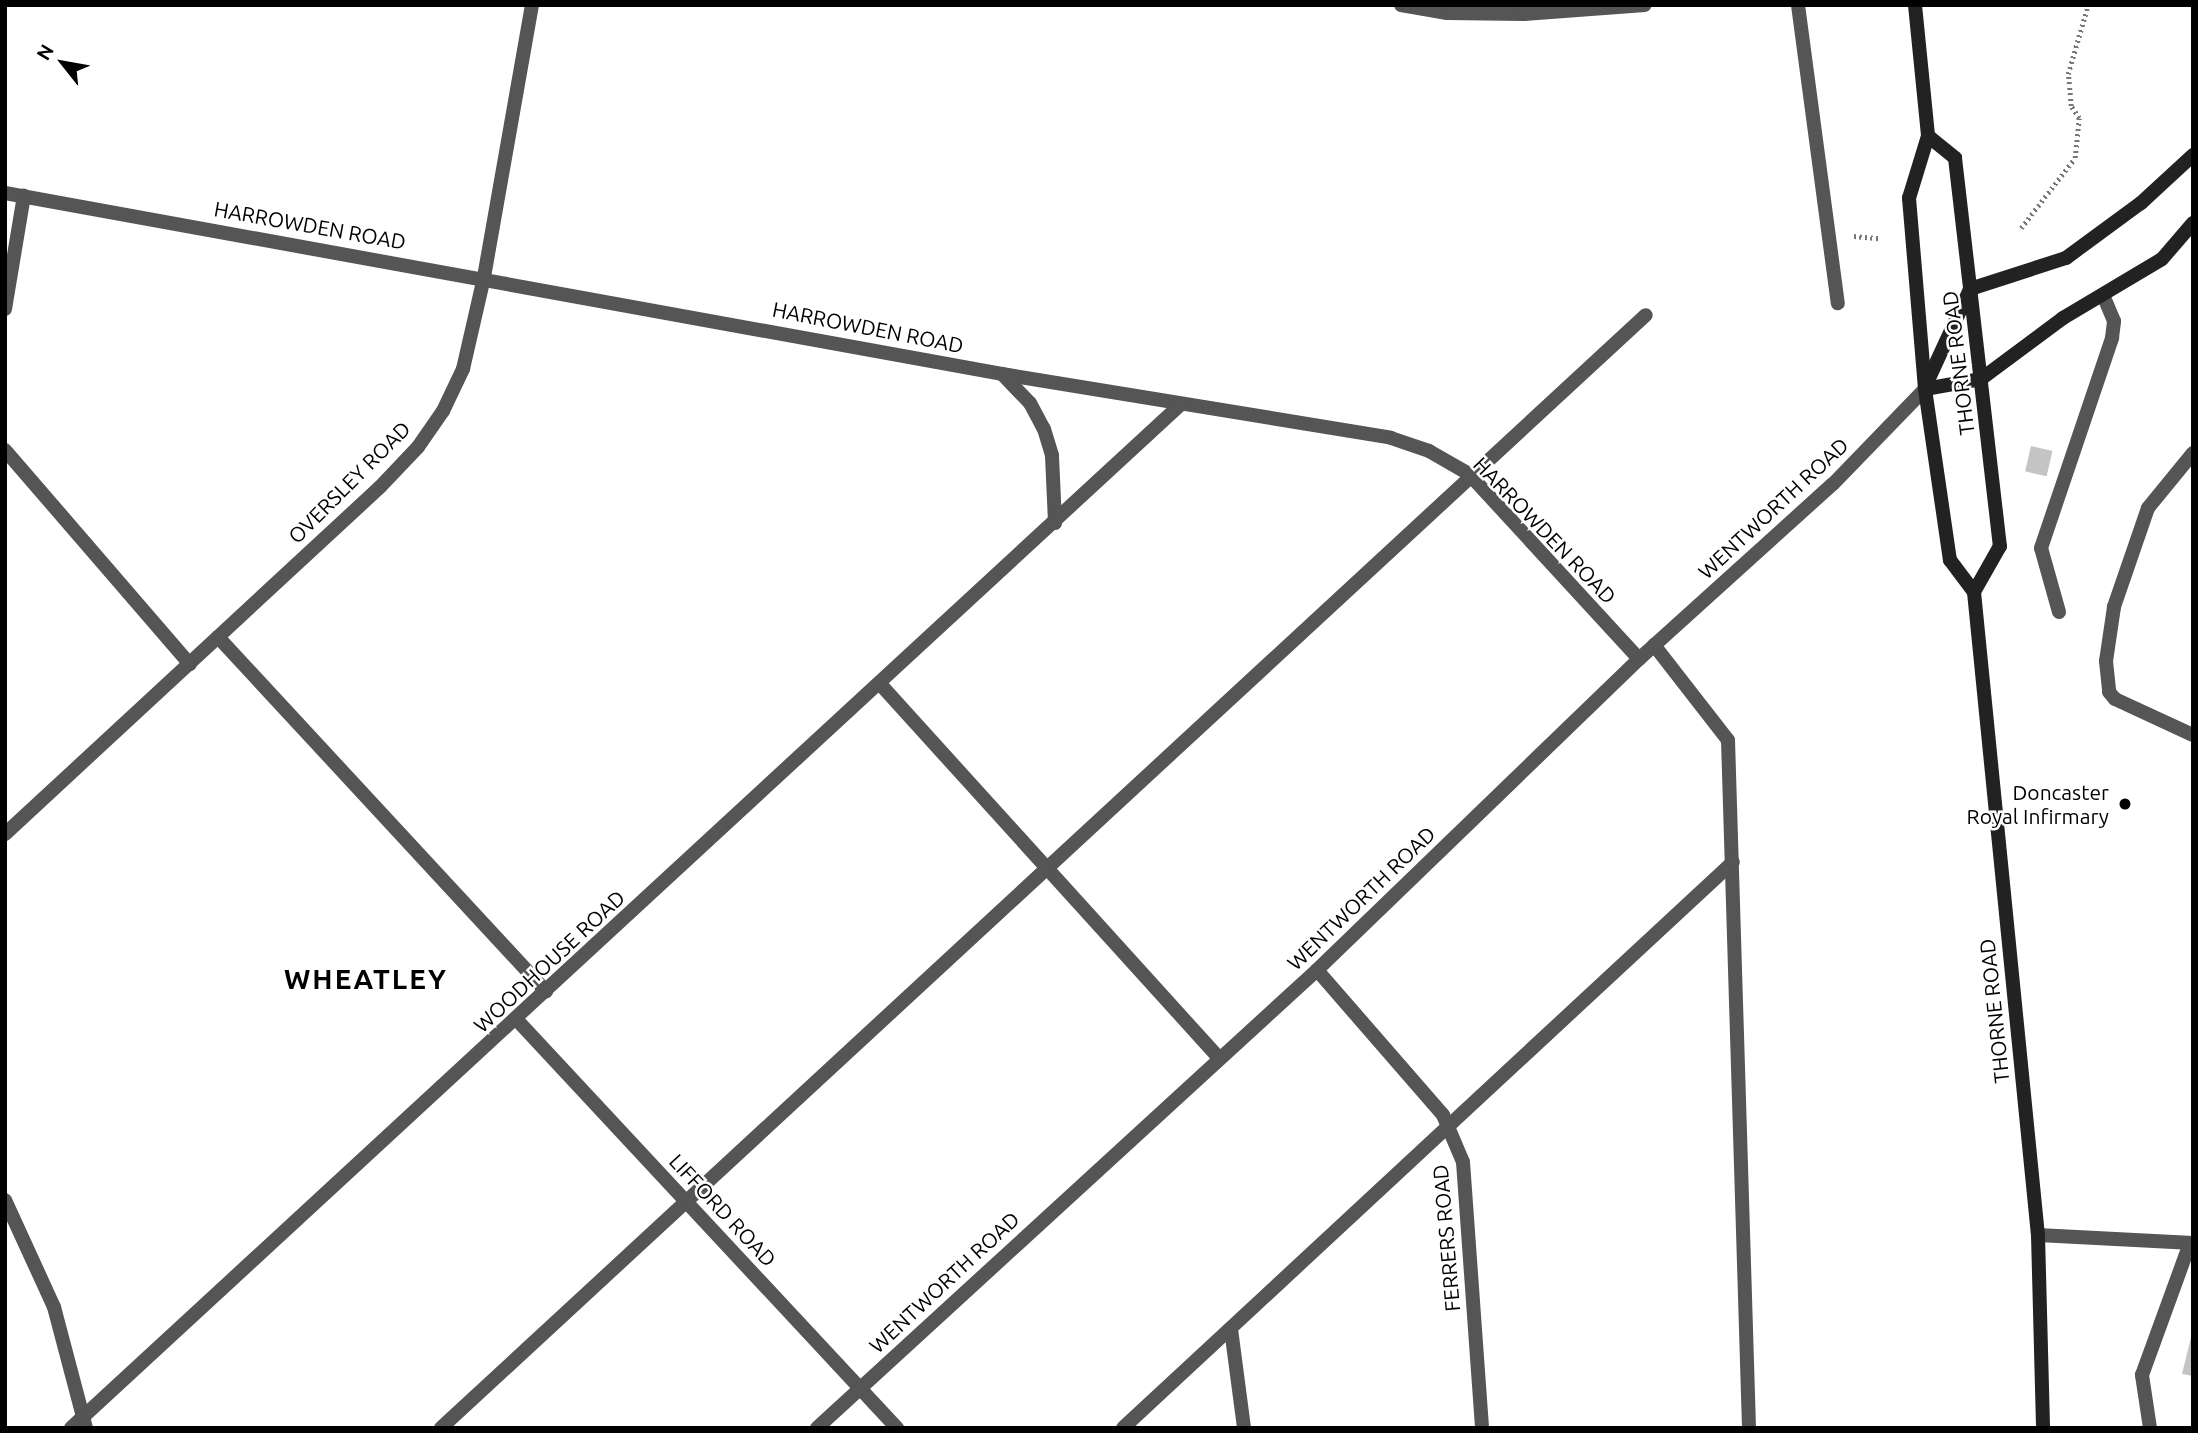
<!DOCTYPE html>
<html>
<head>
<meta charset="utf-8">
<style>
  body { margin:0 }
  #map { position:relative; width:2198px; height:1433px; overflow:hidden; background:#fff; font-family:Ubuntu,sans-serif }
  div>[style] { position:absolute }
  .building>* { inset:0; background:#c4c4c4; transform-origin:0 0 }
  .path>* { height:4.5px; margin-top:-2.25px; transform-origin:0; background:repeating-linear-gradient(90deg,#777 0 2px,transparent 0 5.5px) }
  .lane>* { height:14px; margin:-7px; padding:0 7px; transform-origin:7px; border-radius:7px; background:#555 }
  .street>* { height:14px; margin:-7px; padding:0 7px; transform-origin:7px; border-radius:7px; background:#555 }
  .secondary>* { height:14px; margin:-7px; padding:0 7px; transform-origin:7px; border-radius:7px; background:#222 }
  .dots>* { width:19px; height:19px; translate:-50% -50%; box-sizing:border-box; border:4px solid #fff; border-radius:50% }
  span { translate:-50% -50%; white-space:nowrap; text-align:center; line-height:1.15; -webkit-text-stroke:5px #fff; paint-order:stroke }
  .street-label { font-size:21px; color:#000 }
  .poi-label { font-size:21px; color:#000 }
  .right { translate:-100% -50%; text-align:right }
  .district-label { font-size:28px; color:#000; font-weight:700; letter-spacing:2px }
  .frame { position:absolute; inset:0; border:7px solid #000; pointer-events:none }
  .north { position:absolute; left:28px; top:28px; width:70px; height:70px; -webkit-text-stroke:5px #fff; paint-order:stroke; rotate:301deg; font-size:19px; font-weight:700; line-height:28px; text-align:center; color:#000 }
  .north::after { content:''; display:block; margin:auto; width:24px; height:32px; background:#000; clip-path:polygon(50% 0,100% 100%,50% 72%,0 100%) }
</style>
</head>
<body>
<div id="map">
  <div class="building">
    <i style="left:2031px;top:446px;width:22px;height:26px;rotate:13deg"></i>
    <i style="clip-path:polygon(2193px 1329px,2193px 1376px,2182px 1374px)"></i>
  </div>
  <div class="path">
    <i style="left:2021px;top:228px;width:88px;rotate:-52.4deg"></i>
    <i style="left:2075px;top:158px;width:40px;rotate:-84.3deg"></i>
    <i style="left:2079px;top:118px;width:14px;rotate:-124deg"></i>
    <i style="left:2071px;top:106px;width:32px;rotate:-95deg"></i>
    <i style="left:2068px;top:74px;width:72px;rotate:-73.8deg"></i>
    <i style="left:1854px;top:236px;width:25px;rotate:5deg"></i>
  </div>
  <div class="lane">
    <i style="left:5px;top:450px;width:283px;rotate:49.2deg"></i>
    <i style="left:2193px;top:453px;width:71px;rotate:129.3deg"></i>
    <i style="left:2148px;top:508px;width:105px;rotate:109deg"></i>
    <i style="left:2114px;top:607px;width:55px;rotate:98.4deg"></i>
    <i style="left:2106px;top:661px;width:31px;rotate:84deg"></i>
    <i style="left:2109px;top:692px;width:9px;rotate:49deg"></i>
    <i style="left:2115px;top:699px;width:86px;rotate:24.8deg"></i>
    <i style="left:2059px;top:612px;width:66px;rotate:-105.7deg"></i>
    <i style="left:2041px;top:548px;width:222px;rotate:-71.3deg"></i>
    <i style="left:2112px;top:338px;width:17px;rotate:-83deg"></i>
    <i style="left:2114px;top:321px;width:26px;rotate:-113deg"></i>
    <i style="left:218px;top:637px;width:483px;rotate:47.2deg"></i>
    <i style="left:1654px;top:645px;width:120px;rotate:52.1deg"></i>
    <i style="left:1728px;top:740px;width:688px;rotate:88.25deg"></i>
    <i style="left:881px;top:685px;width:503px;rotate:47.82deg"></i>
    <i style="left:2038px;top:1235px;width:155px;rotate:3deg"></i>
    <i style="left:1231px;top:1329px;width:100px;rotate:82.5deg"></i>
    <i style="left:441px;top:1428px;width:1640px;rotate:-42.73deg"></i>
    <i style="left:1123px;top:1428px;width:832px;rotate:-42.86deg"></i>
    <i style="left:2150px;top:1428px;width:54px;rotate:-98.6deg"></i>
    <i style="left:2142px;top:1375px;width:140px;rotate:-70deg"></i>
  </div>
  <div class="street">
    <i style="left:1401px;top:5px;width:47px;rotate:9.9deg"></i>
    <i style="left:1447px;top:13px;width:77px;rotate:0.7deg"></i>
    <i style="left:1524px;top:14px;width:121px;rotate:-4.3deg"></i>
    <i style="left:1798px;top:5px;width:301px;rotate:82.4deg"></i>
    <i style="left:5px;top:193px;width:1013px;rotate:10.29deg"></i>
    <i style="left:1002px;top:374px;width:394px;rotate:9.3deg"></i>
    <i style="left:1391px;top:438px;width:40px;rotate:18.9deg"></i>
    <i style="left:1429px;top:451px;width:46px;rotate:29.9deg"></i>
    <i style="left:1469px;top:474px;width:251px;rotate:47.4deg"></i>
    <i style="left:5px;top:309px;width:115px;rotate:-80.5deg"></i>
    <i style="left:1002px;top:374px;width:40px;rotate:46deg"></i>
    <i style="left:1030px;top:403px;width:30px;rotate:62deg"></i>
    <i style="left:1044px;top:429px;width:28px;rotate:73deg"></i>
    <i style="left:1052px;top:456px;width:67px;rotate:87.4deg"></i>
    <i style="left:5px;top:834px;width:511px;rotate:-42.78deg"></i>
    <i style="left:380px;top:487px;width:55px;rotate:-46.5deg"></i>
    <i style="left:418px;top:447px;width:44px;rotate:-55.2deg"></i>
    <i style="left:443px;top:411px;width:47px;rotate:-64.5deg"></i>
    <i style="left:463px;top:369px;width:94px;rotate:-77.1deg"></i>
    <i style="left:484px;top:277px;width:276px;rotate:-80deg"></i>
    <i style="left:1317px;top:970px;width:192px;rotate:49deg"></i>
    <i style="left:1443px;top:1115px;width:51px;rotate:66.9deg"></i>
    <i style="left:1463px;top:1162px;width:267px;rotate:85.9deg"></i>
    <i style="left:517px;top:1020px;width:558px;rotate:47.04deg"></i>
    <i style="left:5px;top:1200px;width:118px;rotate:65.4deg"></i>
    <i style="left:54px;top:1307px;width:125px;rotate:75.2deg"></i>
    <i style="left:71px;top:1428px;width:1509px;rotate:-42.69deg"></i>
    <i style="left:817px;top:1428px;width:678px;rotate:-42.49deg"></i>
    <i style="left:1317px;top:970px;width:448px;rotate:-44deg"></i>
    <i style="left:1639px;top:659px;width:261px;rotate:-42.1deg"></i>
    <i style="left:1833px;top:484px;width:132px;rotate:-45.9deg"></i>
  </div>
  <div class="secondary">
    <i style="left:1915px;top:5px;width:132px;rotate:84.3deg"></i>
    <i style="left:1928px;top:136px;width:65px;rotate:107deg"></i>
    <i style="left:1909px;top:198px;width:192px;rotate:85.2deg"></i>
    <i style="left:1925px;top:389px;width:173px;rotate:81.7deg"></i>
    <i style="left:1950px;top:560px;width:40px;rotate:53deg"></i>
    <i style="left:1974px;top:592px;width:646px;rotate:84.32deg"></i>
    <i style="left:2038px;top:1235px;width:193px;rotate:88.5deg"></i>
    <i style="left:1928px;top:136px;width:35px;rotate:39deg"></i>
    <i style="left:1955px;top:158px;width:391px;rotate:83.4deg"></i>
    <i style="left:2000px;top:546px;width:53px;rotate:119.5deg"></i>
    <i style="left:1925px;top:387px;width:108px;rotate:-65.3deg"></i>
    <i style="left:1970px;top:289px;width:101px;rotate:-17.9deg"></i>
    <i style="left:2066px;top:258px;width:93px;rotate:-36.3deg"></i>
    <i style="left:2141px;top:203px;width:71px;rotate:-42.7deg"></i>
    <i style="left:1925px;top:389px;width:57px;rotate:-10.1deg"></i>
    <i style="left:1981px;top:379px;width:102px;rotate:-36.6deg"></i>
    <i style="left:2063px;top:318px;width:115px;rotate:-30.8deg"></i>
    <i style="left:2162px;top:259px;width:48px;rotate:-49.3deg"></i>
  </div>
  <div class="dots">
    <i style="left:2125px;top:804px;background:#000"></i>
  </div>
  <div class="street-label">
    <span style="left:310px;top:225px;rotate:10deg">HARROWDEN ROAD</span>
    <span style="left:868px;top:327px;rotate:11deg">HARROWDEN ROAD</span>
    <span style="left:1958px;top:363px;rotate:-97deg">THORNE ROAD</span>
    <span style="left:349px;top:482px;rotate:-45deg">OVERSLEY ROAD</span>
    <span style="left:1773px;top:508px;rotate:-43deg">WENTWORTH ROAD</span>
    <span style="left:1545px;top:530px;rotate:46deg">HARROWDEN ROAD</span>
    <span style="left:1361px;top:898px;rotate:-44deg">WENTWORTH ROAD</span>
    <span style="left:549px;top:961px;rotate:-43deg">WOODHOUSE ROAD</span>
    <span style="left:1994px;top:1011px;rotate:-96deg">THORNE ROAD</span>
    <span style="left:723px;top:1210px;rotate:47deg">LIFFORD ROAD</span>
    <span style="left:1446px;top:1238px;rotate:-95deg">FERRERS ROAD</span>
    <span style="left:944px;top:1282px;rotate:-43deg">WENTWORTH ROAD</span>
  </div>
  <div class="poi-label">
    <span class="right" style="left:2109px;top:804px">Doncaster<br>Royal Infirmary</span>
  </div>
  <div class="district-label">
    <span style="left:366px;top:979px">WHEATLEY</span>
  </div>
  <div class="frame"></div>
  <div class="north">N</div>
</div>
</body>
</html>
